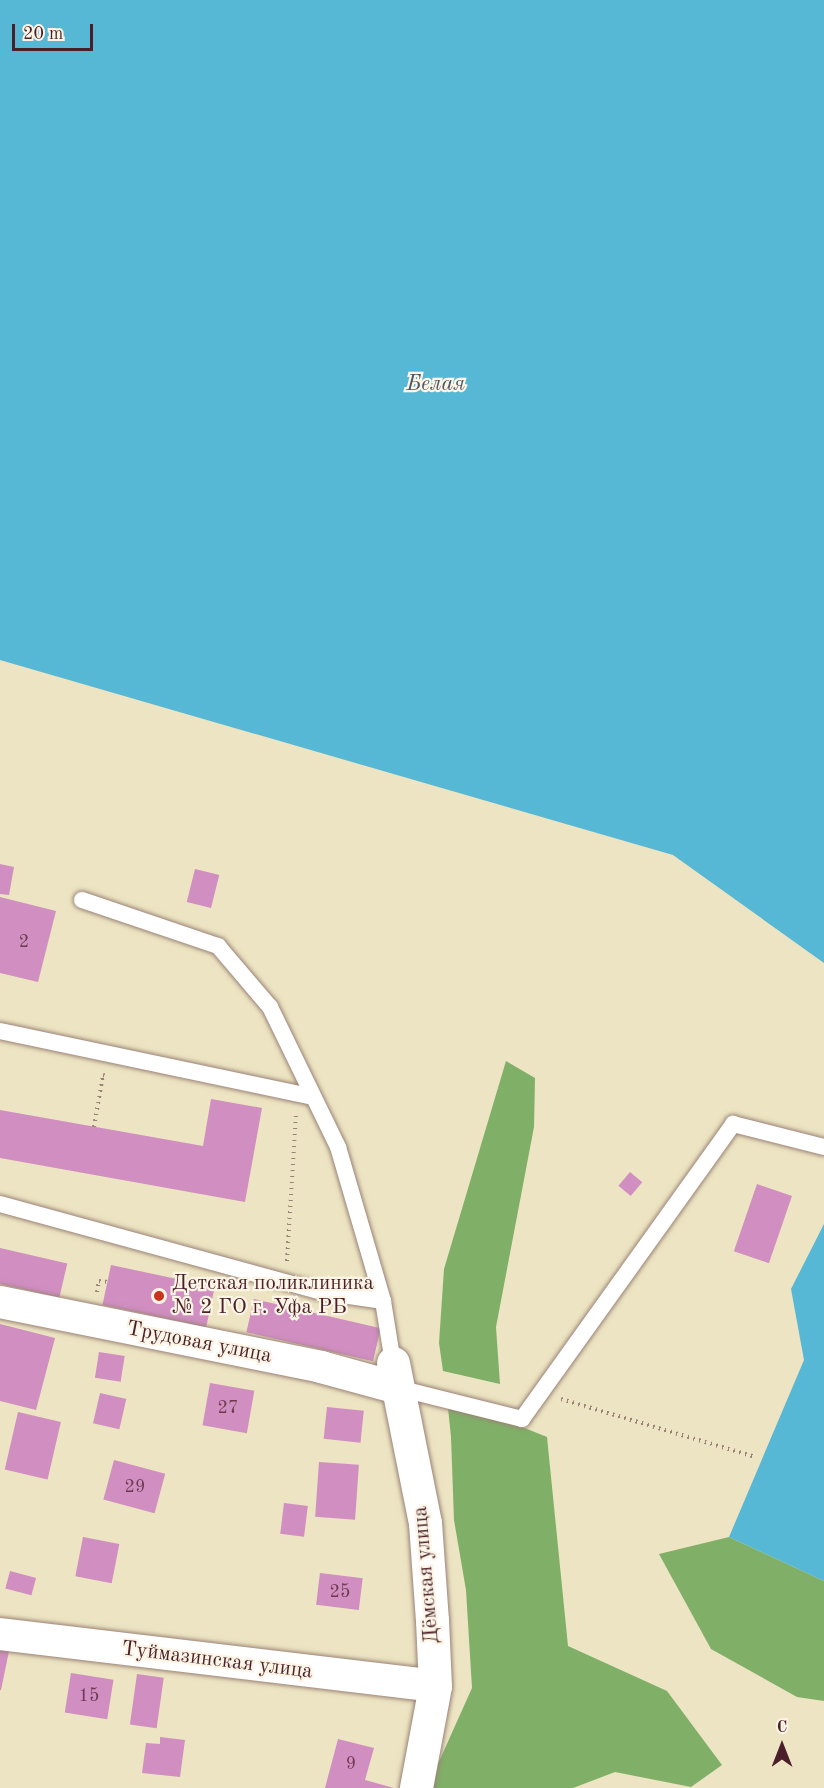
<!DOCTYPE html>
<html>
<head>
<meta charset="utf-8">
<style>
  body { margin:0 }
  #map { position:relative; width:824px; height:1788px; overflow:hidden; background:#ece4c2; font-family:"Old Standard TT",serif }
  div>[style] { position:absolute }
  .forest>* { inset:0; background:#80af68 }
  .water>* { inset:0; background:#57b8d6 }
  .building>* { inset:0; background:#d08ec1; transform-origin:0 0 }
  .path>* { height:4px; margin-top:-2px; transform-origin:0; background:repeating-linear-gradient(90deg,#9b8276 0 1.5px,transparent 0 6px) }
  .roads { filter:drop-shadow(0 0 2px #9b8276) drop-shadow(0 0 2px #9b8276) }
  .service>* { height:16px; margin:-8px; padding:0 8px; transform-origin:8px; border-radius:8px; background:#fff }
  .minor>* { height:32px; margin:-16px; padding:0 16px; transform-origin:16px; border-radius:16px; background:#fff }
  .tertiary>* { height:33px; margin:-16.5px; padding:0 16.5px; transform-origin:16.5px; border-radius:16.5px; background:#fff }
  .dots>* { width:16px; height:16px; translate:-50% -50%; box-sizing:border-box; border:3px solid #fcf5e5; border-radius:50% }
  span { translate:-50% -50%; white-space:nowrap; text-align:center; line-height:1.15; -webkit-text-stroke:4.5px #fcf5e5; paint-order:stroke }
  .number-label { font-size:18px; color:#6c3b50 }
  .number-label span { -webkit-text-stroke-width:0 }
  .poi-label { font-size:21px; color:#4a1f2b }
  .left { translate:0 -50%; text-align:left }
  .street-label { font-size:21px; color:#4a1f2b }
  .water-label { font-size:22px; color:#4f5567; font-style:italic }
  .north { position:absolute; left:752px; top:1716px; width:60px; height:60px; -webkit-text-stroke:4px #fcf5e5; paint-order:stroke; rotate:0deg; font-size:16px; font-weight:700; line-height:24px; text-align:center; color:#4a1f2b }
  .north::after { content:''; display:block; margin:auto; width:21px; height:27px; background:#4a1f2b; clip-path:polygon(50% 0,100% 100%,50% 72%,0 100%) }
  .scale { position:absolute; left:12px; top:24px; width:81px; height:27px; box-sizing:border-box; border:3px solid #4a1f2b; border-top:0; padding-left:8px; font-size:18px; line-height:21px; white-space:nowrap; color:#4a1f2b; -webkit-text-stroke:4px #fcf5e5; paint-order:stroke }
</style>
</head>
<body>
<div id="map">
  <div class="forest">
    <i style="clip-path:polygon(506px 1061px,535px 1078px,534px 1127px,496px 1327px,500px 1384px,443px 1371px,439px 1343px,444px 1269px)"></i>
    <i style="clip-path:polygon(448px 1408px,495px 1416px,547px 1437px,568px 1646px,667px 1691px,722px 1765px,691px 1787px,615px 1772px,573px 1788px,431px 1788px,433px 1775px,472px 1688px,466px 1590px,454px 1520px,451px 1437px)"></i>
    <i style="clip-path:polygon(729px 1537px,824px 1581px,824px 1701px,797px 1697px,711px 1649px,659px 1554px)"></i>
  </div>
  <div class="water">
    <i style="clip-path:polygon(0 0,824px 0,824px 963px,673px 855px,0 660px)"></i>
    <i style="clip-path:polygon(824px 1224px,824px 1581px,729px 1537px,804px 1360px,791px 1289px)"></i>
  </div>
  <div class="building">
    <i style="clip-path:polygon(0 864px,14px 867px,9px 895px,0 894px)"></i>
    <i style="left:195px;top:869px;width:25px;height:34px;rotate:14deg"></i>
    <i style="clip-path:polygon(0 897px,56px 911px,38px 982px,0 973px)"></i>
    <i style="clip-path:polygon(211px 1099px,262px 1108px,245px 1202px,0 1158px,0 1110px,203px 1146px)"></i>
    <i style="left:630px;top:1172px;width:16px;height:18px;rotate:40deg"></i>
    <i style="left:757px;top:1184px;width:37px;height:71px;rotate:19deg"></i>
    <i style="left:0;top:1248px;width:69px;height:35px;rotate:13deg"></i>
    <i style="left:111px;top:1265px;width:106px;height:41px;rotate:12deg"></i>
    <i style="left:254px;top:1299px;width:130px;height:34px;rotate:13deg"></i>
    <i style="clip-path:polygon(0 1324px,55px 1338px,36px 1410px,0 1401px)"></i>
    <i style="left:99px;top:1352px;width:26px;height:26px;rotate:9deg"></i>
    <i style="left:210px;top:1383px;width:45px;height:43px;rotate:10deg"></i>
    <i style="left:100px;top:1393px;width:27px;height:31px;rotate:13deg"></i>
    <i style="left:327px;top:1407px;width:37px;height:32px;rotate:6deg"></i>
    <i style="left:18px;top:1412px;width:44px;height:59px;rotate:13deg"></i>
    <i style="left:114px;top:1460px;width:53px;height:41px;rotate:15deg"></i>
    <i style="left:319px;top:1462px;width:40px;height:55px;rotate:4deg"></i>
    <i style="left:284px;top:1503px;width:24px;height:31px;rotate:7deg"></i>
    <i style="left:83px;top:1537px;width:37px;height:40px;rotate:11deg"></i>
    <i style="left:10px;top:1571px;width:27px;height:18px;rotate:15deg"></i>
    <i style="left:320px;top:1573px;width:43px;height:32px;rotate:7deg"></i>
    <i style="clip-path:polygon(0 1649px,9px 1651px,1px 1690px,0 1690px)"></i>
    <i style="left:71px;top:1673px;width:43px;height:40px;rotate:9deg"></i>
    <i style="left:137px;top:1674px;width:27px;height:51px;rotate:8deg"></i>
    <i style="clip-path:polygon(160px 1737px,185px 1740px,180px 1777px,142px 1773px,146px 1743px,160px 1744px)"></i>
    <i style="clip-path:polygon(338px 1739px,374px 1748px,365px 1780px,394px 1788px,325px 1788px)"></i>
  </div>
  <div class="path">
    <i style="left:94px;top:1127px;width:53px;rotate:-80.2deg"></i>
    <i style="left:103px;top:1075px;width:3px;rotate:18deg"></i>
    <i style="left:287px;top:1261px;width:146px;rotate:-86.5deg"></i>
    <i style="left:97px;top:1292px;width:11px;rotate:-80deg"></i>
    <i style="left:99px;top:1281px;width:9px;rotate:6deg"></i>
    <i style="left:561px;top:1399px;width:202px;rotate:16.6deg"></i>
  </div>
  <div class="roads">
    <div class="service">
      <i style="left:82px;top:900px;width:144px;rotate:18.7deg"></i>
      <i style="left:218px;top:946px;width:80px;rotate:49.6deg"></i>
      <i style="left:270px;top:1007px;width:156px;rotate:64.1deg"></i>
      <i style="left:338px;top:1147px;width:160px;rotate:73.7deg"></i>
      <i style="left:383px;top:1301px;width:63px;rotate:80.8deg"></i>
      <i style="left:0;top:1031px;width:319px;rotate:11.9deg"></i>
      <i style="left:0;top:1204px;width:334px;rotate:15.3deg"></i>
      <i style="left:322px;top:1292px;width:62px;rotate:8.4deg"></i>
      <i style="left:398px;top:1388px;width:128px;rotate:14deg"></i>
      <i style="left:522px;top:1419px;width:363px;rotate:-54.4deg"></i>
      <i style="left:733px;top:1124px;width:94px;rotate:14.2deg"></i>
    </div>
    <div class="minor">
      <i style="left:0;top:1302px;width:328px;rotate:11.4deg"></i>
      <i style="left:321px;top:1367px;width:80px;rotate:15.3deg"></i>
      <i style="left:0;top:1634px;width:438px;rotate:6.8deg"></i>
    </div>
    <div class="tertiary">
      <i style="left:393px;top:1363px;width:163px;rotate:78.7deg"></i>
      <i style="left:425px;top:1523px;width:97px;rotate:85.9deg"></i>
      <i style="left:432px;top:1620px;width:66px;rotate:87.4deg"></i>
      <i style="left:435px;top:1686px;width:104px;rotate:100.6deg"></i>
    </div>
  </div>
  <div class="dots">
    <i style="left:159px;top:1296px;background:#c8321e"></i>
  </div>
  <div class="number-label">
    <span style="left:24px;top:942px">2</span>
    <span style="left:228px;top:1408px">27</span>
    <span style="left:135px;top:1487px">29</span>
    <span style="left:340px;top:1592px">25</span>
    <span style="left:89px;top:1696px">15</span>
    <span style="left:351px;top:1764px">9</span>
  </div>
  <div class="poi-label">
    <span class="left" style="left:172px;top:1296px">Детская поликлиника<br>№ 2 ГО г. Уфа РБ</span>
  </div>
  <div class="street-label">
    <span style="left:199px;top:1343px;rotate:11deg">Трудовая улица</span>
    <span style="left:427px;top:1575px;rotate:-95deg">Дёмская улица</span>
    <span style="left:217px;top:1661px;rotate:7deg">Туймазинская улица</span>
  </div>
  <div class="water-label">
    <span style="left:436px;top:385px">Белая</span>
  </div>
  <div class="north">С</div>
  <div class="scale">20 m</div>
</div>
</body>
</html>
